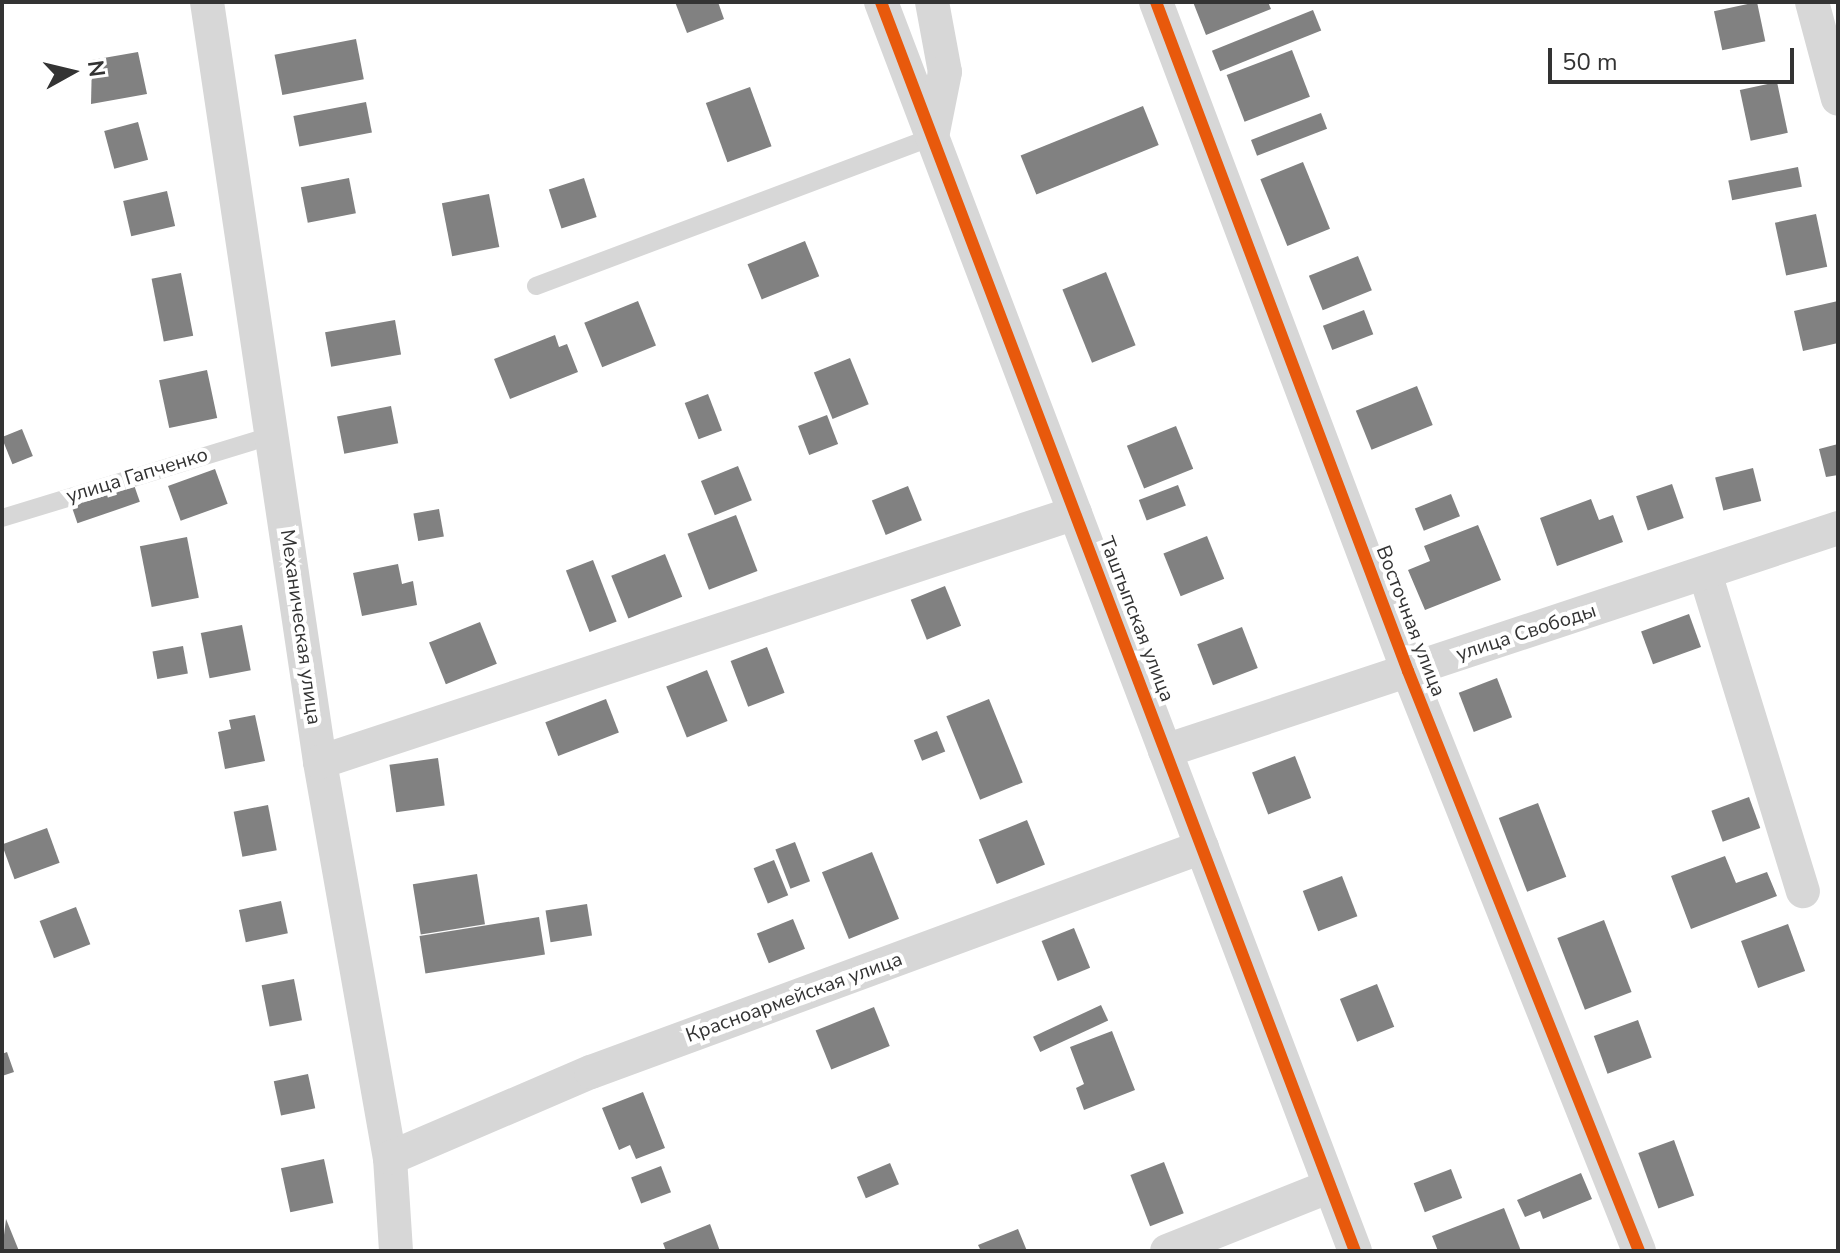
<!DOCTYPE html>
<html>
<head>
<meta charset="utf-8">
<style>
  body { margin:0 }
  #map { position:relative; width:1840px; height:1253px; overflow:hidden; background:#fff; font-family:"Nunito Sans",sans-serif }
  div>[style] { position:absolute }
  .building>* { inset:0; background:#818181; transform-origin:0 0 }
  .lane>* { height:18px; margin:-9px; padding:0 9px; transform-origin:9px; border-radius:9px; background:#d7d7d7 }
  .street>* { height:34px; margin:-17px; padding:0 17px; transform-origin:17px; border-radius:17px; background:#d7d7d7 }
  .cycleway>* { height:12px; margin:-6px; padding:0 6px; transform-origin:6px; border-radius:6px; background:#e8590c }
  span { translate:-50% -50%; white-space:nowrap; text-align:center; line-height:1.15; -webkit-text-stroke:8px #fff; paint-order:stroke }
  .street-label { font-size:20px; color:#333 }
  .frame { position:absolute; inset:0; border:4px solid #333; pointer-events:none }
  .north { position:absolute; left:32px; top:32px; width:80px; height:80px; -webkit-text-stroke:6px #fff; paint-order:stroke; rotate:82deg; font-size:22px; font-weight:700; line-height:32px; text-align:center; color:#333 }
  .north::after { content:''; display:block; margin:auto; width:28px; height:36px; background:#333; clip-path:polygon(50% 0,100% 100%,50% 72%,0 100%) }
  .scale { position:absolute; left:1548px; top:48px; width:246px; height:36px; box-sizing:border-box; border:4px solid #333; border-top:0; padding-left:10px; font-size:24px; line-height:28px; white-space:nowrap; color:#333; -webkit-text-stroke:6px #fff; paint-order:stroke }
</style>
</head>
<body>
<div id="map">
  <div class="building">
    <i style="clip-path:polygon(675px 2px,718px 2px,724px 19px,687px 33px)"></i>
    <i style="clip-path:polygon(1193px 2px,1268px 2px,1271px 9px,1206px 35px)"></i>
    <i style="left:1757px;top:2px;width:40px;height:44px;rotate:78deg"></i>
    <i style="left:1313px;top:10px;width:22px;height:109px;rotate:68deg"></i>
    <i style="left:356px;top:39px;width:41px;height:83px;rotate:79deg"></i>
    <i style="left:1292px;top:50px;width:50px;height:70px;rotate:69deg"></i>
    <i style="clip-path:polygon(138px 52px,147px 94px,91px 104px,92px 60px)"></i>
    <i style="left:1777px;top:82px;width:52px;height:38px;rotate:78deg"></i>
    <i style="left:750px;top:87px;width:63px;height:47px;rotate:70deg"></i>
    <i style="left:366px;top:102px;width:31px;height:74px;rotate:79deg"></i>
    <i style="left:1143px;top:106px;width:42px;height:132px;rotate:68deg"></i>
    <i style="left:1321px;top:113px;width:17px;height:75px;rotate:69deg"></i>
    <i style="left:138px;top:122px;width:39px;height:35px;rotate:75deg"></i>
    <i style="left:1303px;top:162px;width:72px;height:46px;rotate:68deg"></i>
    <i style="left:1798px;top:167px;width:20px;height:71px;rotate:79deg"></i>
    <i style="left:349px;top:178px;width:36px;height:49px;rotate:79deg"></i>
    <i style="left:584px;top:178px;width:41px;height:37px;rotate:72deg"></i>
    <i style="left:167px;top:191px;width:36px;height:45px;rotate:77deg"></i>
    <i style="left:489px;top:194px;width:54px;height:48px;rotate:79deg"></i>
    <i style="left:1816px;top:214px;width:54px;height:42px;rotate:78deg"></i>
    <i style="left:805px;top:241px;width:38px;height:62px;rotate:68deg"></i>
    <i style="left:1358px;top:256px;width:37px;height:53px;rotate:68deg"></i>
    <i style="left:1106px;top:272px;width:79px;height:47px;rotate:68deg"></i>
    <i style="left:181px;top:273px;width:64px;height:30px;rotate:79deg"></i>
    <i style="left:638px;top:301px;width:48px;height:58px;rotate:68deg"></i>
    <i style="clip-path:polygon(1838px 301px,1838px 343px,1803px 351px,1794px 311px)"></i>
    <i style="left:1364px;top:310px;width:26px;height:44px;rotate:69deg"></i>
    <i style="left:395px;top:320px;width:35px;height:71px;rotate:80deg"></i>
    <i style="clip-path:polygon(555px 335px,559px 347px,567px 344px,578px 372px,510px 399px,494px 359px)"></i>
    <i style="left:850px;top:358px;width:50px;height:39px;rotate:68deg"></i>
    <i style="left:207px;top:370px;width:49px;height:49px;rotate:78deg"></i>
    <i style="left:1417px;top:386px;width:42px;height:66px;rotate:68deg"></i>
    <i style="left:708px;top:394px;width:39px;height:25px;rotate:69deg"></i>
    <i style="left:391px;top:406px;width:38px;height:55px;rotate:79deg"></i>
    <i style="left:827px;top:415px;width:31px;height:31px;rotate:69deg"></i>
    <i style="left:1176px;top:426px;width:46px;height:53px;rotate:68deg"></i>
    <i style="left:22px;top:429px;width:29px;height:22px;rotate:68deg"></i>
    <i style="clip-path:polygon(1838px 444px,1838px 475px,1826px 477px,1819px 449px)"></i>
    <i style="left:738px;top:466px;width:37px;height:40px;rotate:68deg"></i>
    <i style="left:1753px;top:468px;width:34px;height:39px;rotate:76deg"></i>
    <i style="left:215px;top:469px;width:37px;height:50px;rotate:70deg"></i>
    <i style="left:133px;top:482px;width:21px;height:66px;rotate:71deg"></i>
    <i style="left:1672px;top:484px;width:36px;height:38px;rotate:71deg"></i>
    <i style="left:1178px;top:485px;width:22px;height:42px;rotate:69deg"></i>
    <i style="left:908px;top:486px;width:37px;height:39px;rotate:68deg"></i>
    <i style="left:1451px;top:494px;width:24px;height:39px;rotate:68deg"></i>
    <i style="clip-path:polygon(1591px 499px,1599px 520px,1613px 515px,1623px 542px,1557px 566px,1540px 518px)"></i>
    <i style="left:439px;top:509px;width:28px;height:26px;rotate:80deg"></i>
    <i style="left:736px;top:515px;width:60px;height:52px;rotate:69deg"></i>
    <i style="clip-path:polygon(1478px 525px,1501px 580px,1425px 610px,1408px 570px,1430px 561px,1424px 546px)"></i>
    <i style="left:1207px;top:536px;width:46px;height:47px;rotate:68deg"></i>
    <i style="left:187px;top:537px;width:62px;height:48px;rotate:79deg"></i>
    <i style="left:665px;top:554px;width:46px;height:58px;rotate:68deg"></i>
    <i style="left:593px;top:560px;width:66px;height:29px;rotate:69deg"></i>
    <i style="clip-path:polygon(398px 564px,402px 584px,413px 581px,417px 605px,362px 616px,353px 573px)"></i>
    <i style="left:945px;top:586px;width:43px;height:37px;rotate:68deg"></i>
    <i style="left:1689px;top:614px;width:35px;height:51px;rotate:70deg"></i>
    <i style="left:480px;top:622px;width:45px;height:55px;rotate:68deg"></i>
    <i style="left:242px;top:625px;width:46px;height:42px;rotate:79deg"></i>
    <i style="left:1242px;top:627px;width:44px;height:48px;rotate:69deg"></i>
    <i style="left:183px;top:646px;width:28px;height:31px;rotate:80deg"></i>
    <i style="left:767px;top:647px;width:49px;height:39px;rotate:69deg"></i>
    <i style="left:707px;top:670px;width:55px;height:44px;rotate:68deg"></i>
    <i style="left:1497px;top:678px;width:42px;height:41px;rotate:69deg"></i>
    <i style="left:606px;top:699px;width:36px;height:65px;rotate:69deg"></i>
    <i style="left:989px;top:699px;width:90px;height:46px;rotate:68deg"></i>
    <i style="clip-path:polygon(255px 715px,265px 761px,225px 769px,218px 732px,231px 729px,229px 720px)"></i>
    <i style="left:937px;top:731px;width:22px;height:25px;rotate:68deg"></i>
    <i style="left:1295px;top:756px;width:45px;height:46px;rotate:69deg"></i>
    <i style="left:438px;top:758px;width:48px;height:49px;rotate:82deg"></i>
    <i style="left:1749px;top:797px;width:33px;height:40px;rotate:70deg"></i>
    <i style="left:1538px;top:803px;width:79px;height:42px;rotate:69deg"></i>
    <i style="left:268px;top:805px;width:46px;height:35px;rotate:79deg"></i>
    <i style="left:1027px;top:820px;width:48px;height:52px;rotate:68deg"></i>
    <i style="left:47px;top:828px;width:37px;height:48px;rotate:70deg"></i>
    <i style="left:795px;top:842px;width:42px;height:21px;rotate:69deg"></i>
    <i style="left:872px;top:852px;width:72px;height:54px;rotate:68deg"></i>
    <i style="clip-path:polygon(1725px 856px,1736px 883px,1767px 872px,1777px 896px,1691px 929px,1671px 876px)"></i>
    <i style="left:774px;top:860px;width:38px;height:22px;rotate:68deg"></i>
    <i style="left:477px;top:874px;width:51px;height:65px;rotate:81deg"></i>
    <i style="left:1342px;top:876px;width:43px;height:42px;rotate:69deg"></i>
    <i style="left:281px;top:901px;width:33px;height:43px;rotate:78deg"></i>
    <i style="left:587px;top:904px;width:32px;height:42px;rotate:81deg"></i>
    <i style="left:76px;top:907px;width:40px;height:39px;rotate:69deg"></i>
    <i style="left:539px;top:917px;width:38px;height:121px;rotate:81deg"></i>
    <i style="left:793px;top:919px;width:32px;height:39px;rotate:68deg"></i>
    <i style="left:1604px;top:920px;width:77px;height:50px;rotate:69deg"></i>
    <i style="left:1788px;top:924px;width:50px;height:50px;rotate:70deg"></i>
    <i style="left:1074px;top:928px;width:43px;height:35px;rotate:68deg"></i>
    <i style="left:294px;top:979px;width:42px;height:33px;rotate:79deg"></i>
    <i style="left:1377px;top:984px;width:46px;height:40px;rotate:68deg"></i>
    <i style="left:1101px;top:1005px;width:17px;height:75px;rotate:65deg"></i>
    <i style="left:874px;top:1007px;width:42px;height:63px;rotate:68deg"></i>
    <i style="left:1638px;top:1020px;width:40px;height:47px;rotate:70deg"></i>
    <i style="clip-path:polygon(1112px 1031px,1135px 1090px,1084px 1110px,1076px 1088px,1084px 1084px,1070px 1047px)"></i>
    <i style="clip-path:polygon(7px 1052px,14px 1072px,2px 1076px,2px 1054px)"></i>
    <i style="left:308px;top:1074px;width:35px;height:35px;rotate:78deg"></i>
    <i style="clip-path:polygon(643px 1092px,665px 1148px,636px 1159px,630px 1145px,619px 1150px,602px 1108px)"></i>
    <i style="left:1674px;top:1140px;width:59px;height:38px;rotate:70deg"></i>
    <i style="left:324px;top:1159px;width:45px;height:44px;rotate:78deg"></i>
    <i style="left:1164px;top:1162px;width:55px;height:36px;rotate:69deg"></i>
    <i style="left:890px;top:1163px;width:23px;height:36px;rotate:67deg"></i>
    <i style="left:661px;top:1166px;width:28px;height:32px;rotate:69deg"></i>
    <i style="left:1451px;top:1169px;width:31px;height:40px;rotate:69deg"></i>
    <i style="clip-path:polygon(1581px 1173px,1592px 1199px,1543px 1219px,1540px 1211px,1525px 1217px,1517px 1200px)"></i>
    <i style="clip-path:polygon(1504px 1208px,1521px 1251px,1438px 1251px,1432px 1236px)"></i>
    <i style="clip-path:polygon(6px 1219px,19px 1251px,2px 1251px)"></i>
    <i style="clip-path:polygon(710px 1224px,720px 1251px,666px 1251px,663px 1243px)"></i>
    <i style="clip-path:polygon(1018px 1229px,1027px 1251px,981px 1251px,978px 1245px)"></i>
  </div>
  <div class="lane">
    <i style="left:536px;top:286px;width:423px;rotate:-20.6deg"></i>
    <i style="left:2px;top:518px;width:283px;rotate:-17deg"></i>
  </div>
  <div class="street">
    <i style="left:207px;top:2px;width:768px;rotate:81.54deg"></i>
    <i style="left:320px;top:762px;width:402px;rotate:80deg"></i>
    <i style="left:390px;top:1158px;width:93px;rotate:86.3deg"></i>
    <i style="left:881px;top:2px;width:1336px;rotate:69.22deg"></i>
    <i style="left:932px;top:2px;width:71px;rotate:79.5deg"></i>
    <i style="left:945px;top:72px;width:66px;rotate:101.3deg"></i>
    <i style="left:1156px;top:2px;width:715px;rotate:69.36deg"></i>
    <i style="left:1408px;top:671px;width:624px;rotate:68.28deg"></i>
    <i style="left:1812px;top:2px;width:100px;rotate:75deg"></i>
    <i style="left:1705px;top:573px;width:333px;rotate:72.9deg"></i>
    <i style="left:1165px;top:751px;width:709px;rotate:-18.33deg"></i>
    <i style="left:320px;top:762px;width:795px;rotate:-18.25deg"></i>
    <i style="left:390px;top:1158px;width:219px;rotate:-23.2deg"></i>
    <i style="left:591px;top:1072px;width:651px;rotate:-20.22deg"></i>
    <i style="left:1167px;top:1251px;width:175px;rotate:-21.7deg"></i>
  </div>
  <div class="cycleway">
    <i style="left:881px;top:2px;width:1336px;rotate:69.22deg"></i>
    <i style="left:1156px;top:2px;width:715px;rotate:69.36deg"></i>
    <i style="left:1408px;top:671px;width:624px;rotate:68.28deg"></i>
  </div>
  <div class="street-label">
    <span style="left:137px;top:475px;rotate:-17deg">улица Гапченко</span>
    <span style="left:1137px;top:619px;rotate:69deg">Таштыпская улица</span>
    <span style="left:1411px;top:621px;rotate:69deg">Восточная улица</span>
    <span style="left:301px;top:627px;rotate:82deg">Механическая улица</span>
    <span style="left:1526px;top:632px;rotate:-18deg">улица Свободы</span>
    <span style="left:794px;top:997px;rotate:-20deg">Красноармейская улица</span>
  </div>
  <div class="frame"></div>
  <div class="north">N</div>
  <div class="scale">50 m</div>
</div>
</body>
</html>
